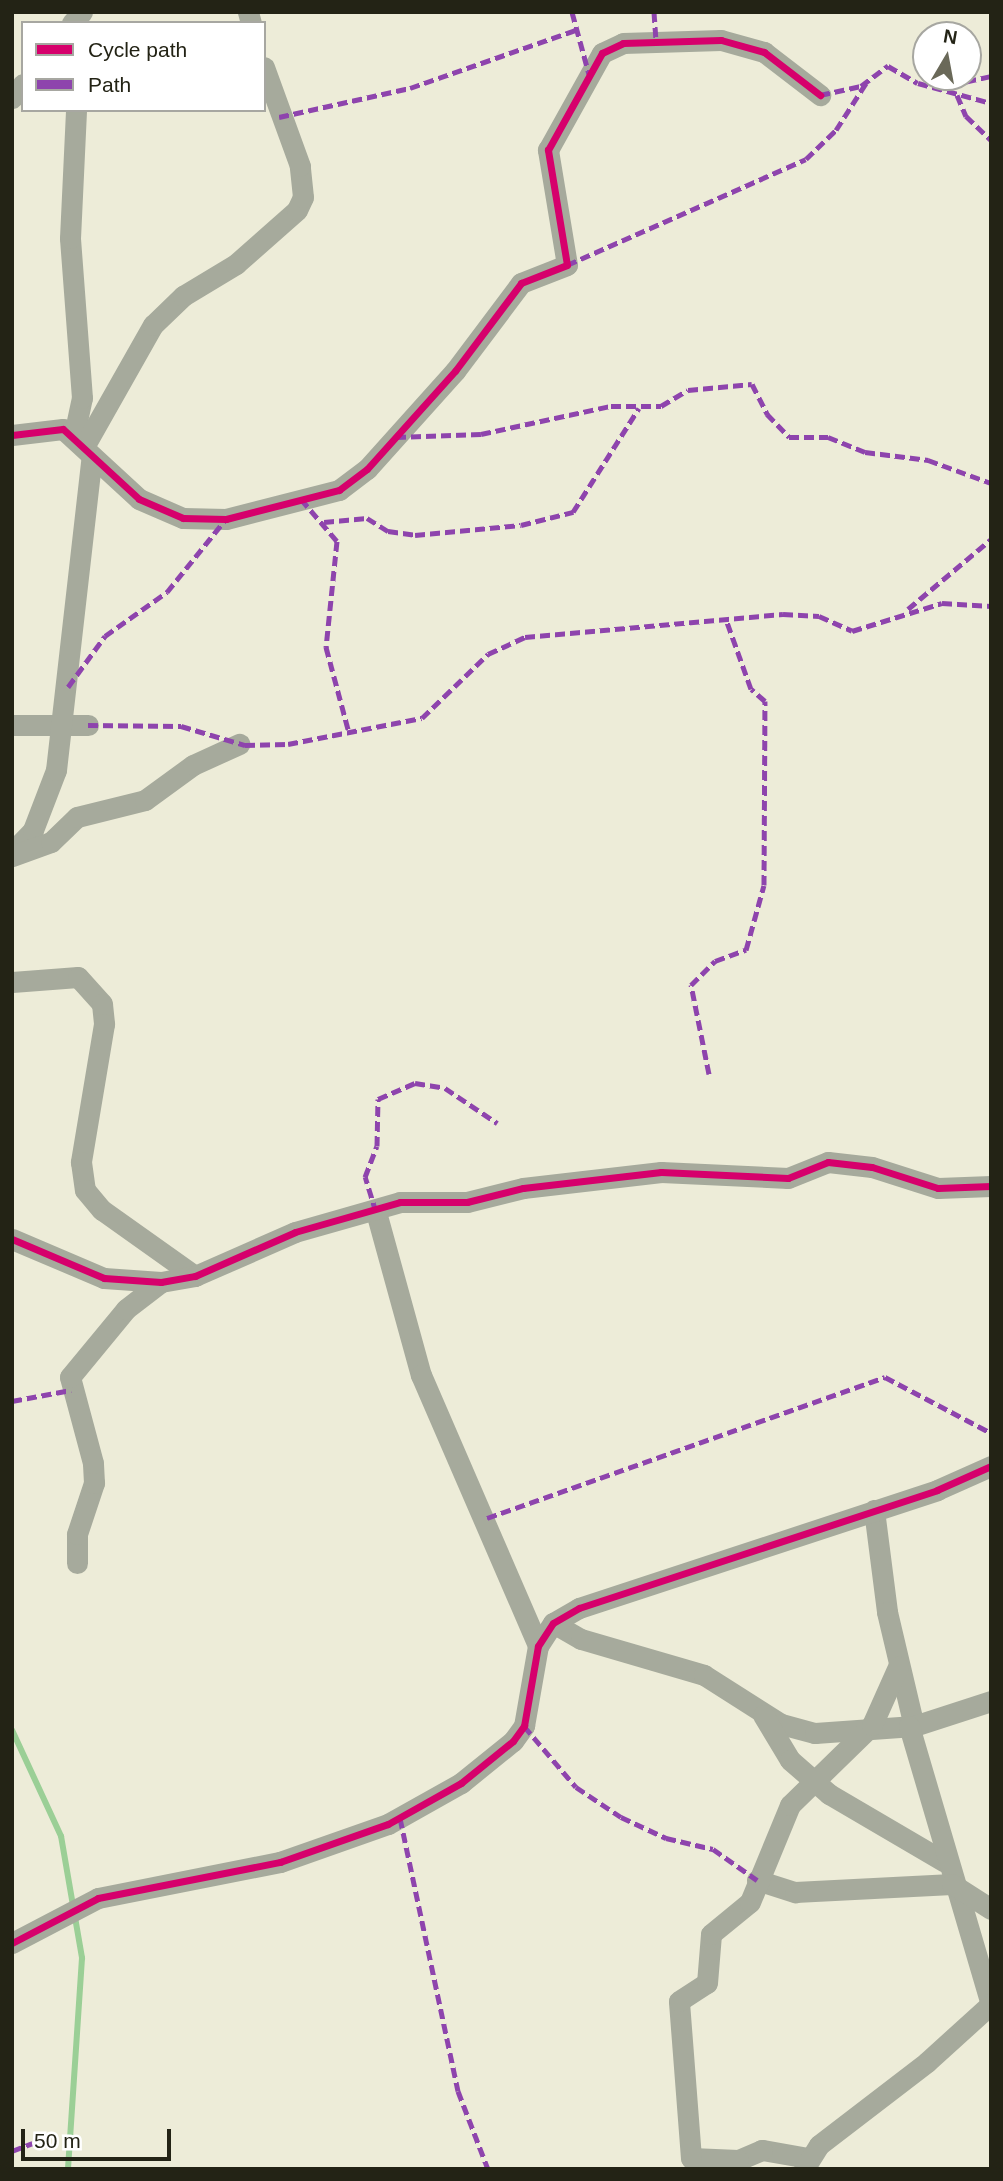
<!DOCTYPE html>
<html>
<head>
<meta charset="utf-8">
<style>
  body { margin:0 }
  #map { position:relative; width:1003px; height:2181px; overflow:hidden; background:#edecd8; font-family:Arial,sans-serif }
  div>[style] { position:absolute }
  .stream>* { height:6px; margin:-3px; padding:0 3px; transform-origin:3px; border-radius:3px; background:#9bcf96 }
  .minor>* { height:21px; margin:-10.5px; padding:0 10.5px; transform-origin:10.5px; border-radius:10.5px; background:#a6aa9c }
  .quiet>* { height:5px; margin-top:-2.5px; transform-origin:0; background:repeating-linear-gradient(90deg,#8e44ad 0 10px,transparent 0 15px) }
  .cycleway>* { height:7px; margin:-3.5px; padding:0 3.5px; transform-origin:3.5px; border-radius:3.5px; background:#d6006c }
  span { translate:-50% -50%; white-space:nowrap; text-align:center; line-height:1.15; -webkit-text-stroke:5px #fff; paint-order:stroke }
  .frame { position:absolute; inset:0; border:14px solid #232315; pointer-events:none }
  .legend { position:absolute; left:21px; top:21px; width:245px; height:91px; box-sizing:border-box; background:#fff; border:2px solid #a7a7a1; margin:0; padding:9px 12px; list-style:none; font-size:21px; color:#232315 }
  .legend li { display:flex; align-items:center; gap:14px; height:35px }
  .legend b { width:35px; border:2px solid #a7a7a1 }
  .north { position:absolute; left:912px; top:21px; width:70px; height:70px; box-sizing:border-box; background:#fff; border:2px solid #a7a7a1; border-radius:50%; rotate:10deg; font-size:19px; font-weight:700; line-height:28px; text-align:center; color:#232315 }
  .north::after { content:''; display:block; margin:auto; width:24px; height:32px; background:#6a6959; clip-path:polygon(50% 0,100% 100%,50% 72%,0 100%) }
  .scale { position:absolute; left:21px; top:2129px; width:150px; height:32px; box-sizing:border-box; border:4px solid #232315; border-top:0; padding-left:9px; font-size:21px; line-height:24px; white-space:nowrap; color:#232315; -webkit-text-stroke:5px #fff; paint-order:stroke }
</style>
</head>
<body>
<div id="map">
  <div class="stream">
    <i style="left:12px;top:1730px;width:117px;rotate:65.2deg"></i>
    <i style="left:61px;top:1836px;width:124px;rotate:80.2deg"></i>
    <i style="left:82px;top:1958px;width:211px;rotate:93.8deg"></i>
  </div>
  <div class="minor">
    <i style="left:248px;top:12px;width:11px;rotate:75deg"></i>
    <i style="left:72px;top:23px;width:15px;rotate:-48deg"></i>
    <i style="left:12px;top:98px;width:18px;rotate:-52deg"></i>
    <i style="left:12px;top:435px;width:51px;rotate:-6.7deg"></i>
    <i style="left:63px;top:429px;width:103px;rotate:42.6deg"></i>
    <i style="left:139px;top:499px;width:48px;rotate:23.4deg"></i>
    <i style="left:183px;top:518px;width:43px;rotate:1.3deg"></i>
    <i style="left:226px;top:519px;width:117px;rotate:-14.4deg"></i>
    <i style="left:339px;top:490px;width:35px;rotate:-37deg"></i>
    <i style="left:367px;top:469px;width:132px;rotate:-48.1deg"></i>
    <i style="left:455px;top:371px;width:110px;rotate:-53.1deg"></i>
    <i style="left:521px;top:283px;width:49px;rotate:-21.4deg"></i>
    <i style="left:567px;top:265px;width:117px;rotate:-99.4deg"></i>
    <i style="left:548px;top:150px;width:111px;rotate:-60.9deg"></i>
    <i style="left:602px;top:53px;width:23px;rotate:-25deg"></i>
    <i style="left:623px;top:43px;width:98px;rotate:-1.8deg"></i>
    <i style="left:721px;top:40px;width:45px;rotate:15.6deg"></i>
    <i style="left:764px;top:52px;width:71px;rotate:37.5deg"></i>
    <i style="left:74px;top:435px;width:38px;rotate:-78deg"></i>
    <i style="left:82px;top:398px;width:160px;rotate:-94.3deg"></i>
    <i style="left:70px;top:238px;width:128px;rotate:-87.3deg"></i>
    <i style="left:85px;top:445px;width:138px;rotate:-60.5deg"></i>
    <i style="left:153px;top:325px;width:42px;rotate:-44deg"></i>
    <i style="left:183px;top:296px;width:62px;rotate:-31.1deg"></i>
    <i style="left:236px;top:264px;width:81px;rotate:-41.5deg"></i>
    <i style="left:297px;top:210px;width:14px;rotate:-65deg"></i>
    <i style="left:303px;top:197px;width:31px;rotate:-96deg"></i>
    <i style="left:300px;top:166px;width:105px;rotate:-110deg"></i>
    <i style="left:12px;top:725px;width:76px"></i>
    <i style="left:12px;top:852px;width:30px;rotate:-46deg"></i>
    <i style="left:33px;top:830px;width:64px;rotate:-69deg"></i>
    <i style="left:56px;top:770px;width:316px;rotate:-83.5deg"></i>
    <i style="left:12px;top:856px;width:41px;rotate:-19.7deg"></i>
    <i style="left:51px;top:842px;width:36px;rotate:-44deg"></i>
    <i style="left:77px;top:817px;width:70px;rotate:-14deg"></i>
    <i style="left:145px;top:800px;width:59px;rotate:-36.1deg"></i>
    <i style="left:193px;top:765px;width:51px;rotate:-24.5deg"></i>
    <i style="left:12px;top:982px;width:66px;rotate:-4.3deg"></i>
    <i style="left:78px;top:977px;width:36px;rotate:48deg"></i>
    <i style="left:102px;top:1004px;width:20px;rotate:84deg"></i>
    <i style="left:104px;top:1024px;width:140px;rotate:99.5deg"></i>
    <i style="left:81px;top:1162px;width:28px;rotate:82deg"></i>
    <i style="left:85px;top:1190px;width:26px;rotate:50deg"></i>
    <i style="left:102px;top:1210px;width:114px;rotate:35.4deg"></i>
    <i style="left:376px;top:1212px;width:169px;rotate:74.6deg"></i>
    <i style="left:421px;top:1375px;width:295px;rotate:66.6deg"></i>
    <i style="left:12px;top:1239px;width:100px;rotate:23deg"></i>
    <i style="left:104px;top:1278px;width:57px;rotate:4deg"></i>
    <i style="left:161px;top:1282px;width:35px;rotate:-10deg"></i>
    <i style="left:195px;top:1276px;width:109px;rotate:-23.7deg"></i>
    <i style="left:295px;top:1232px;width:109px;rotate:-15.9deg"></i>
    <i style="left:400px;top:1202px;width:67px"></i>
    <i style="left:467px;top:1202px;width:58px;rotate:-14deg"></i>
    <i style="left:523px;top:1188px;width:139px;rotate:-6.6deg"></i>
    <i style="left:661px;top:1172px;width:127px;rotate:2.7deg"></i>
    <i style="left:788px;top:1178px;width:43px;rotate:-21.8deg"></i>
    <i style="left:828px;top:1162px;width:44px;rotate:6.5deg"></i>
    <i style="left:872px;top:1167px;width:69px;rotate:17.7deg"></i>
    <i style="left:938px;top:1188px;width:53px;rotate:-2.2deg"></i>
    <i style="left:874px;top:1510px;width:103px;rotate:82.7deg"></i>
    <i style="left:887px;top:1612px;width:117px;rotate:76.7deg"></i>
    <i style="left:77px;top:1563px;width:29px;rotate:-90deg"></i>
    <i style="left:77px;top:1534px;width:54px;rotate:-71.6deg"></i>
    <i style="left:94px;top:1483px;width:20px;rotate:-93deg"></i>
    <i style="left:93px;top:1463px;width:89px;rotate:-105deg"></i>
    <i style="left:70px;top:1377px;width:88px;rotate:-50.5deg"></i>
    <i style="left:126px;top:1309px;width:44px;rotate:-37.6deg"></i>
    <i style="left:553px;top:1623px;width:32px;rotate:30deg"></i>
    <i style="left:581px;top:1639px;width:128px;rotate:16.3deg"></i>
    <i style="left:704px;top:1675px;width:91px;rotate:32.5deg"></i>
    <i style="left:781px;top:1724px;width:35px;rotate:15deg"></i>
    <i style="left:815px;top:1733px;width:99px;rotate:-4deg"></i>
    <i style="left:914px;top:1726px;width:81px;rotate:-18deg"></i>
    <i style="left:763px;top:1715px;width:52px;rotate:59deg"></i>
    <i style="left:790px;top:1760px;width:52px;rotate:41.1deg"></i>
    <i style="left:829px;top:1794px;width:134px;rotate:30.4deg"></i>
    <i style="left:909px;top:1726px;width:291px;rotate:73.6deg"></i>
    <i style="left:757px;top:1880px;width:40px;rotate:18deg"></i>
    <i style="left:795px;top:1892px;width:157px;rotate:-2.9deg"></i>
    <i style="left:952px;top:1884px;width:46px;rotate:32.7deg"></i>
    <i style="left:12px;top:1943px;width:97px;rotate:-27.6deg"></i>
    <i style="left:98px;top:1898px;width:186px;rotate:-11.2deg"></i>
    <i style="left:280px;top:1862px;width:114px;rotate:-19.4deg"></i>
    <i style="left:388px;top:1824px;width:84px;rotate:-29.3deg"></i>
    <i style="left:461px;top:1783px;width:67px;rotate:-38.9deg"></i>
    <i style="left:513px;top:1741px;width:19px;rotate:-54deg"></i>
    <i style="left:524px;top:1726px;width:81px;rotate:-80.1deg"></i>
    <i style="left:538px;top:1646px;width:27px;rotate:-57deg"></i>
    <i style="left:553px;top:1623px;width:30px;rotate:-30deg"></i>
    <i style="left:579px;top:1608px;width:377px;rotate:-18.2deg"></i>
    <i style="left:937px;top:1490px;width:59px;rotate:-24deg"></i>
    <i style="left:808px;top:2158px;width:47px;rotate:-170.1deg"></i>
    <i style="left:762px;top:2150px;width:26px;rotate:157deg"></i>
    <i style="left:738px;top:2160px;width:47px;rotate:-177.6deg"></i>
    <i style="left:691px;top:2158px;width:157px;rotate:-94.4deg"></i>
    <i style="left:679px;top:2001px;width:33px;rotate:-33deg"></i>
    <i style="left:707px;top:1983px;width:49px;rotate:-85.3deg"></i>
    <i style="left:711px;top:1934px;width:50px;rotate:-39.4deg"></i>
    <i style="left:750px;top:1902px;width:105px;rotate:-67.6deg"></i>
    <i style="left:790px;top:1805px;width:115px;rotate:-44.3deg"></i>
    <i style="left:872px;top:1725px;width:64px;rotate:-65.9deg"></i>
    <i style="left:804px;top:2169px;width:28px;rotate:-58deg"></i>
    <i style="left:819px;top:2145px;width:136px;rotate:-37.5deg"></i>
    <i style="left:927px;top:2062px;width:86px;rotate:-42.2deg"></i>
  </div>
  <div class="quiet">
    <i style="left:572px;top:12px;width:64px;rotate:74.7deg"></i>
    <i style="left:654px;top:12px;width:28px;rotate:86deg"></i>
    <i style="left:937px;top:88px;width:55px;rotate:-12.5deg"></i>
    <i style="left:820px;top:95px;width:42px;rotate:-12.4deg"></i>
    <i style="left:861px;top:86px;width:34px;rotate:-37deg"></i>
    <i style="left:888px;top:66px;width:34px;rotate:30deg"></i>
    <i style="left:918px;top:83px;width:76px;rotate:15.3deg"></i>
    <i style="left:957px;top:95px;width:23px;rotate:67deg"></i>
    <i style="left:966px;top:116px;width:35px;rotate:44deg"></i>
    <i style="left:279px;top:117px;width:134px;rotate:-12.5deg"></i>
    <i style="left:410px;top:88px;width:176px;rotate:-19.3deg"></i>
    <i style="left:567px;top:265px;width:261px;rotate:-23.9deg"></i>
    <i style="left:806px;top:159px;width:42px;rotate:-44deg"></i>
    <i style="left:836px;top:130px;width:56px;rotate:-57.4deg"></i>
    <i style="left:396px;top:437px;width:85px;rotate:-2deg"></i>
    <i style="left:481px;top:434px;width:133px;rotate:-12.2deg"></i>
    <i style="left:611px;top:406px;width:50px"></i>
    <i style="left:661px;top:406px;width:31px;rotate:-31deg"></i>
    <i style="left:688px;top:390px;width:64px;rotate:-5.4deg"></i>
    <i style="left:752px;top:384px;width:34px;rotate:63deg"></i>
    <i style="left:767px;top:414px;width:32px;rotate:46deg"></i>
    <i style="left:789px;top:437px;width:39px"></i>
    <i style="left:828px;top:437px;width:40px;rotate:22deg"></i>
    <i style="left:865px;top:452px;width:64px;rotate:7.2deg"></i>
    <i style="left:928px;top:460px;width:67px;rotate:20.1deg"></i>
    <i style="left:301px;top:499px;width:55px;rotate:49.4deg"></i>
    <i style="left:337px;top:541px;width:107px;rotate:95.9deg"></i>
    <i style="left:326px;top:647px;width:89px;rotate:75deg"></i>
    <i style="left:324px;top:522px;width:43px;rotate:-5.3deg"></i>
    <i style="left:367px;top:518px;width:25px;rotate:32deg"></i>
    <i style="left:388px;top:531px;width:27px;rotate:8deg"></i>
    <i style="left:415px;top:535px;width:106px;rotate:-5.4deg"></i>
    <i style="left:521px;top:525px;width:54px;rotate:-14deg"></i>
    <i style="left:573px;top:512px;width:123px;rotate:-57.6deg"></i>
    <i style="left:908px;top:609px;width:109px;rotate:-40.1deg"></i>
    <i style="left:68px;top:687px;width:63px;rotate:-54deg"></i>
    <i style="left:105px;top:636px;width:76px;rotate:-35.4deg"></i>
    <i style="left:167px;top:592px;width:94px;rotate:-51.1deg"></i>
    <i style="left:88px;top:725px;width:93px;rotate:0.6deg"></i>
    <i style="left:181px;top:726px;width:67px;rotate:16.5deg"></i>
    <i style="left:245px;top:745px;width:43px;rotate:-1.3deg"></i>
    <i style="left:288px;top:744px;width:136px;rotate:-11deg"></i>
    <i style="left:422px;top:718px;width:92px;rotate:-44.1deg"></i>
    <i style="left:488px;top:654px;width:41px;rotate:-24.7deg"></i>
    <i style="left:525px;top:637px;width:259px;rotate:-5.1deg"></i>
    <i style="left:783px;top:614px;width:36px;rotate:3deg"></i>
    <i style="left:819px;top:616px;width:36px;rotate:24deg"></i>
    <i style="left:852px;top:631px;width:94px;rotate:-17.3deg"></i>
    <i style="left:942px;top:603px;width:49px;rotate:3.5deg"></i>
    <i style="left:709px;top:1074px;width:91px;rotate:-101.4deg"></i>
    <i style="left:691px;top:985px;width:34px;rotate:-45deg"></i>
    <i style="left:715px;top:961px;width:33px;rotate:-20deg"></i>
    <i style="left:746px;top:950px;width:67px;rotate:-74.5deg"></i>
    <i style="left:764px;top:885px;width:184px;rotate:-89.7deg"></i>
    <i style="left:765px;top:701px;width:18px;rotate:-139deg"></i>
    <i style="left:751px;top:689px;width:74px;rotate:-109.7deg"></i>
    <i style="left:376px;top:1212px;width:37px;rotate:-107deg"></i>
    <i style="left:365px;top:1177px;width:33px;rotate:-69deg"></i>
    <i style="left:377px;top:1146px;width:47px;rotate:-88.8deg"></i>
    <i style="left:378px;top:1099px;width:40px;rotate:-23.4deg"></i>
    <i style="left:415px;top:1083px;width:30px;rotate:9deg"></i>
    <i style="left:445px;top:1088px;width:63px;rotate:33.9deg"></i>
    <i style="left:12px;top:1401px;width:60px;rotate:-10.6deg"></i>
    <i style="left:487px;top:1518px;width:422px;rotate:-19.5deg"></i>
    <i style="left:885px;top:1377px;width:120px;rotate:27.8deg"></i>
    <i style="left:524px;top:1726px;width:80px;rotate:49.6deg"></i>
    <i style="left:576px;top:1787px;width:54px;rotate:33.7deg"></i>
    <i style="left:621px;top:1817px;width:50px;rotate:25deg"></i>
    <i style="left:666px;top:1838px;width:48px;rotate:13.2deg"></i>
    <i style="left:713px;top:1849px;width:54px;rotate:35.2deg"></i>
    <i style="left:400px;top:1818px;width:279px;rotate:78deg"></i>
    <i style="left:458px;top:2091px;width:84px;rotate:69deg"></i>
    <i style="left:12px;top:2151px;width:22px;rotate:-21deg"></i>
  </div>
  <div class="cycleway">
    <i style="left:12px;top:435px;width:51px;rotate:-6.7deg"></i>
    <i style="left:63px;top:429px;width:103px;rotate:42.6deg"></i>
    <i style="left:139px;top:499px;width:48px;rotate:23.4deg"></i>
    <i style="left:183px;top:518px;width:43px;rotate:1.3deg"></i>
    <i style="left:226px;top:519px;width:117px;rotate:-14.4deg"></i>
    <i style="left:339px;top:490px;width:35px;rotate:-37deg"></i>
    <i style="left:367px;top:469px;width:132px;rotate:-48.1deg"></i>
    <i style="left:455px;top:371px;width:110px;rotate:-53.1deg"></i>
    <i style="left:521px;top:283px;width:49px;rotate:-21.4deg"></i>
    <i style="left:567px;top:265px;width:117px;rotate:-99.4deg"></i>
    <i style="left:548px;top:150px;width:111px;rotate:-60.9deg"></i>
    <i style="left:602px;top:53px;width:23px;rotate:-25deg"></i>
    <i style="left:623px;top:43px;width:98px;rotate:-1.8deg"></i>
    <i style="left:721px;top:40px;width:45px;rotate:15.6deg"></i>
    <i style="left:764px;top:52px;width:71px;rotate:37.5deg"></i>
    <i style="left:12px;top:1239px;width:100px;rotate:23deg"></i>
    <i style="left:104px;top:1278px;width:57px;rotate:4deg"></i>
    <i style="left:161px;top:1282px;width:35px;rotate:-10deg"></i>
    <i style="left:195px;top:1276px;width:109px;rotate:-23.7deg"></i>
    <i style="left:295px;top:1232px;width:109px;rotate:-15.9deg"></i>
    <i style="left:400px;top:1202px;width:67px"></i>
    <i style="left:467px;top:1202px;width:58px;rotate:-14deg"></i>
    <i style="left:523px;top:1188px;width:139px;rotate:-6.6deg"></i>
    <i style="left:661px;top:1172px;width:127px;rotate:2.7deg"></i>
    <i style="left:788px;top:1178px;width:43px;rotate:-21.8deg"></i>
    <i style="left:828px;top:1162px;width:44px;rotate:6.5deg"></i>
    <i style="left:872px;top:1167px;width:69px;rotate:17.7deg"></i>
    <i style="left:938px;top:1188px;width:53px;rotate:-2.2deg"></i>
    <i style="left:12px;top:1943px;width:97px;rotate:-27.6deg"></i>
    <i style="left:98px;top:1898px;width:186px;rotate:-11.2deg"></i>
    <i style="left:280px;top:1862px;width:114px;rotate:-19.4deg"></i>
    <i style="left:388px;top:1824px;width:84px;rotate:-29.3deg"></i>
    <i style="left:461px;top:1783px;width:67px;rotate:-38.9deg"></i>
    <i style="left:513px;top:1741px;width:19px;rotate:-54deg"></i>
    <i style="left:524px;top:1726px;width:81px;rotate:-80.1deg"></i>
    <i style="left:538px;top:1646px;width:27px;rotate:-57deg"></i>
    <i style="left:553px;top:1623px;width:30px;rotate:-30deg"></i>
    <i style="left:579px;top:1608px;width:377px;rotate:-18.2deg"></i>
    <i style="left:937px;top:1490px;width:59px;rotate:-24deg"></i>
  </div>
  <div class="frame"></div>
  <ul class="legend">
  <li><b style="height:9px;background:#d6006c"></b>Cycle path</li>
  <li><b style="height:9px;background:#8e44ad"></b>Path</li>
  </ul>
  <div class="north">N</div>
  <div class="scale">50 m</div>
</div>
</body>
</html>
